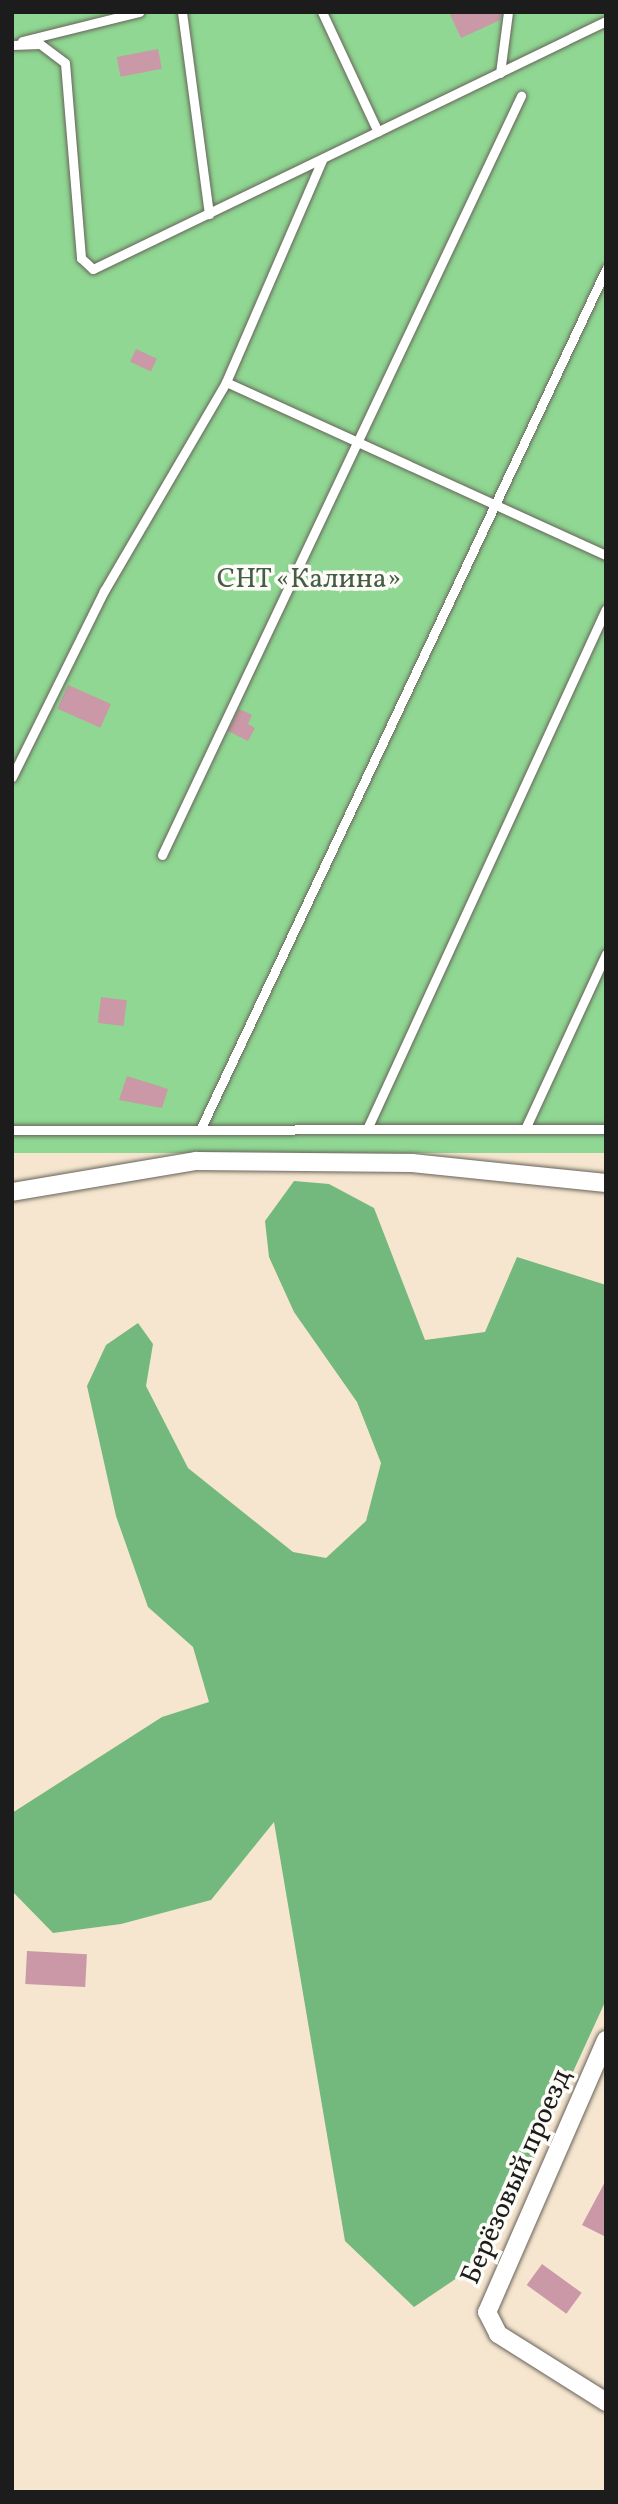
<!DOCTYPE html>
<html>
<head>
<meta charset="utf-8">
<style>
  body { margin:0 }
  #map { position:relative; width:618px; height:2504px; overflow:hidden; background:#f6e6cf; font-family:Vollkorn,serif }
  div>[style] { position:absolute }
  .green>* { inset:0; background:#8fd792; transform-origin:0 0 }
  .forest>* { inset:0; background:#73b87c }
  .building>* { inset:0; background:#ca98a6; transform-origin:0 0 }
  .roads { filter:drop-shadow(0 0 2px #68635b) drop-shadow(0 0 2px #68635b) }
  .lane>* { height:9px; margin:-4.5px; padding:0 4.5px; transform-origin:4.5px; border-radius:4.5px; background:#fff }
  .street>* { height:18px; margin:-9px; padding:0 9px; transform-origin:9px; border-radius:9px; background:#fff }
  span { translate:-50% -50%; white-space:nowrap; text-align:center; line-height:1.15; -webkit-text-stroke:7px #fdfcf7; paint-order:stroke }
  .park-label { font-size:28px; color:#445d45 }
  .street-label { font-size:28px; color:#1c1c1c }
  .frame { position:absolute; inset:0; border:14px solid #1c1c1c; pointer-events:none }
</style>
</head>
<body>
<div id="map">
  <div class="green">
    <i style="left:12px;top:12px;width:594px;height:1141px"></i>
  </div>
  <div class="forest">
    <i style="clip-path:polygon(294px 1181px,329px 1184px,374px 1208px,425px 1340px,485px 1332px,517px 1257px,606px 1285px,606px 2000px,488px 2257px,414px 2307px,345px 2241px,274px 1822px,211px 1900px,121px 1924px,53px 1933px,12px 1891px,12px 1813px,162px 1717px,209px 1702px,193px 1647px,148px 1607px,116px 1516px,87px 1386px,106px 1345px,138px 1323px,153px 1344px,146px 1386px,188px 1468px,293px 1552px,326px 1558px,366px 1521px,381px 1463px,357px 1402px,294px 1312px,269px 1257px,265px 1221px)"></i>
  </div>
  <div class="building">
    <i style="clip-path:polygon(449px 12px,501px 12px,500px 20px,461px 38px)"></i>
    <i style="left:158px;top:49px;width:20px;height:42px;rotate:79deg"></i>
    <i style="left:136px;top:349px;width:23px;height:14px;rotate:25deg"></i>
    <i style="left:68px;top:685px;width:47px;height:26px;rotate:24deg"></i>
    <i style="clip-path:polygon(239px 709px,252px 715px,248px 724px,255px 728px,248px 741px,228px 731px)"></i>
    <i style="left:101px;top:997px;width:26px;height:26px;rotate:7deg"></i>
    <i style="clip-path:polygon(127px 1076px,168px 1089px,162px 1108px,119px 1100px)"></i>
    <i style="left:27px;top:1951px;width:60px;height:33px;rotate:3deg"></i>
    <i style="clip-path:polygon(606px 2180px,606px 2237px,582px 2225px)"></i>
    <i style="left:542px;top:2264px;width:49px;height:26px;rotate:36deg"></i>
  </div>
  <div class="roads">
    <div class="lane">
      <i style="left:182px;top:12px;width:204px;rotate:82.4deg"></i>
      <i style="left:322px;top:12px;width:132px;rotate:65deg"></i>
      <i style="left:22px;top:41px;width:121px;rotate:-13.9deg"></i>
      <i style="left:12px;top:45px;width:28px;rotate:-2deg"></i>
      <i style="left:40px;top:44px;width:31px;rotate:37deg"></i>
      <i style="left:65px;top:63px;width:196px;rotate:85.3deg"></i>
      <i style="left:81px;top:258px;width:16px;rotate:43deg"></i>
      <i style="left:93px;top:269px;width:570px;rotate:-25.8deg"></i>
      <i style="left:500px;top:73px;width:62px;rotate:-82.5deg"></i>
      <i style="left:226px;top:382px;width:242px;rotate:-66.6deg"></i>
      <i style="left:12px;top:777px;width:208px;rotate:-63.7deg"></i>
      <i style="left:104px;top:591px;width:242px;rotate:-59.7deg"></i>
      <i style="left:226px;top:382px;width:418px;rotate:24.5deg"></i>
      <i style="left:162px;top:855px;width:840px;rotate:-64.69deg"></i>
      <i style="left:367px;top:1129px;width:572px;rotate:-65.32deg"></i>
      <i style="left:525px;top:1129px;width:193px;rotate:-65.2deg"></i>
      <i style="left:12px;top:1130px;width:594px;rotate:-0.1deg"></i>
      <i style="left:200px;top:1130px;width:952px;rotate:-64.75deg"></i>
    </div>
    <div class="street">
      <i style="left:12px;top:1192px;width:187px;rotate:-9.6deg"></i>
      <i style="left:196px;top:1161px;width:216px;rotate:0.5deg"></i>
      <i style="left:412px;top:1163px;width:195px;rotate:5.9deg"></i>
      <i style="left:606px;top:2040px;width:297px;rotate:113.6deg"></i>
      <i style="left:487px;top:2312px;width:25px;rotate:63deg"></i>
      <i style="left:498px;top:2334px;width:128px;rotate:32.2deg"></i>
    </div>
  </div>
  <div class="park-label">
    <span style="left:309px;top:580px">СНТ «Калина»</span>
  </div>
  <div class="street-label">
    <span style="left:517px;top:2177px;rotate:-66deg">Берёзовый проезд</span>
  </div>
  <div class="frame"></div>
</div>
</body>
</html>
